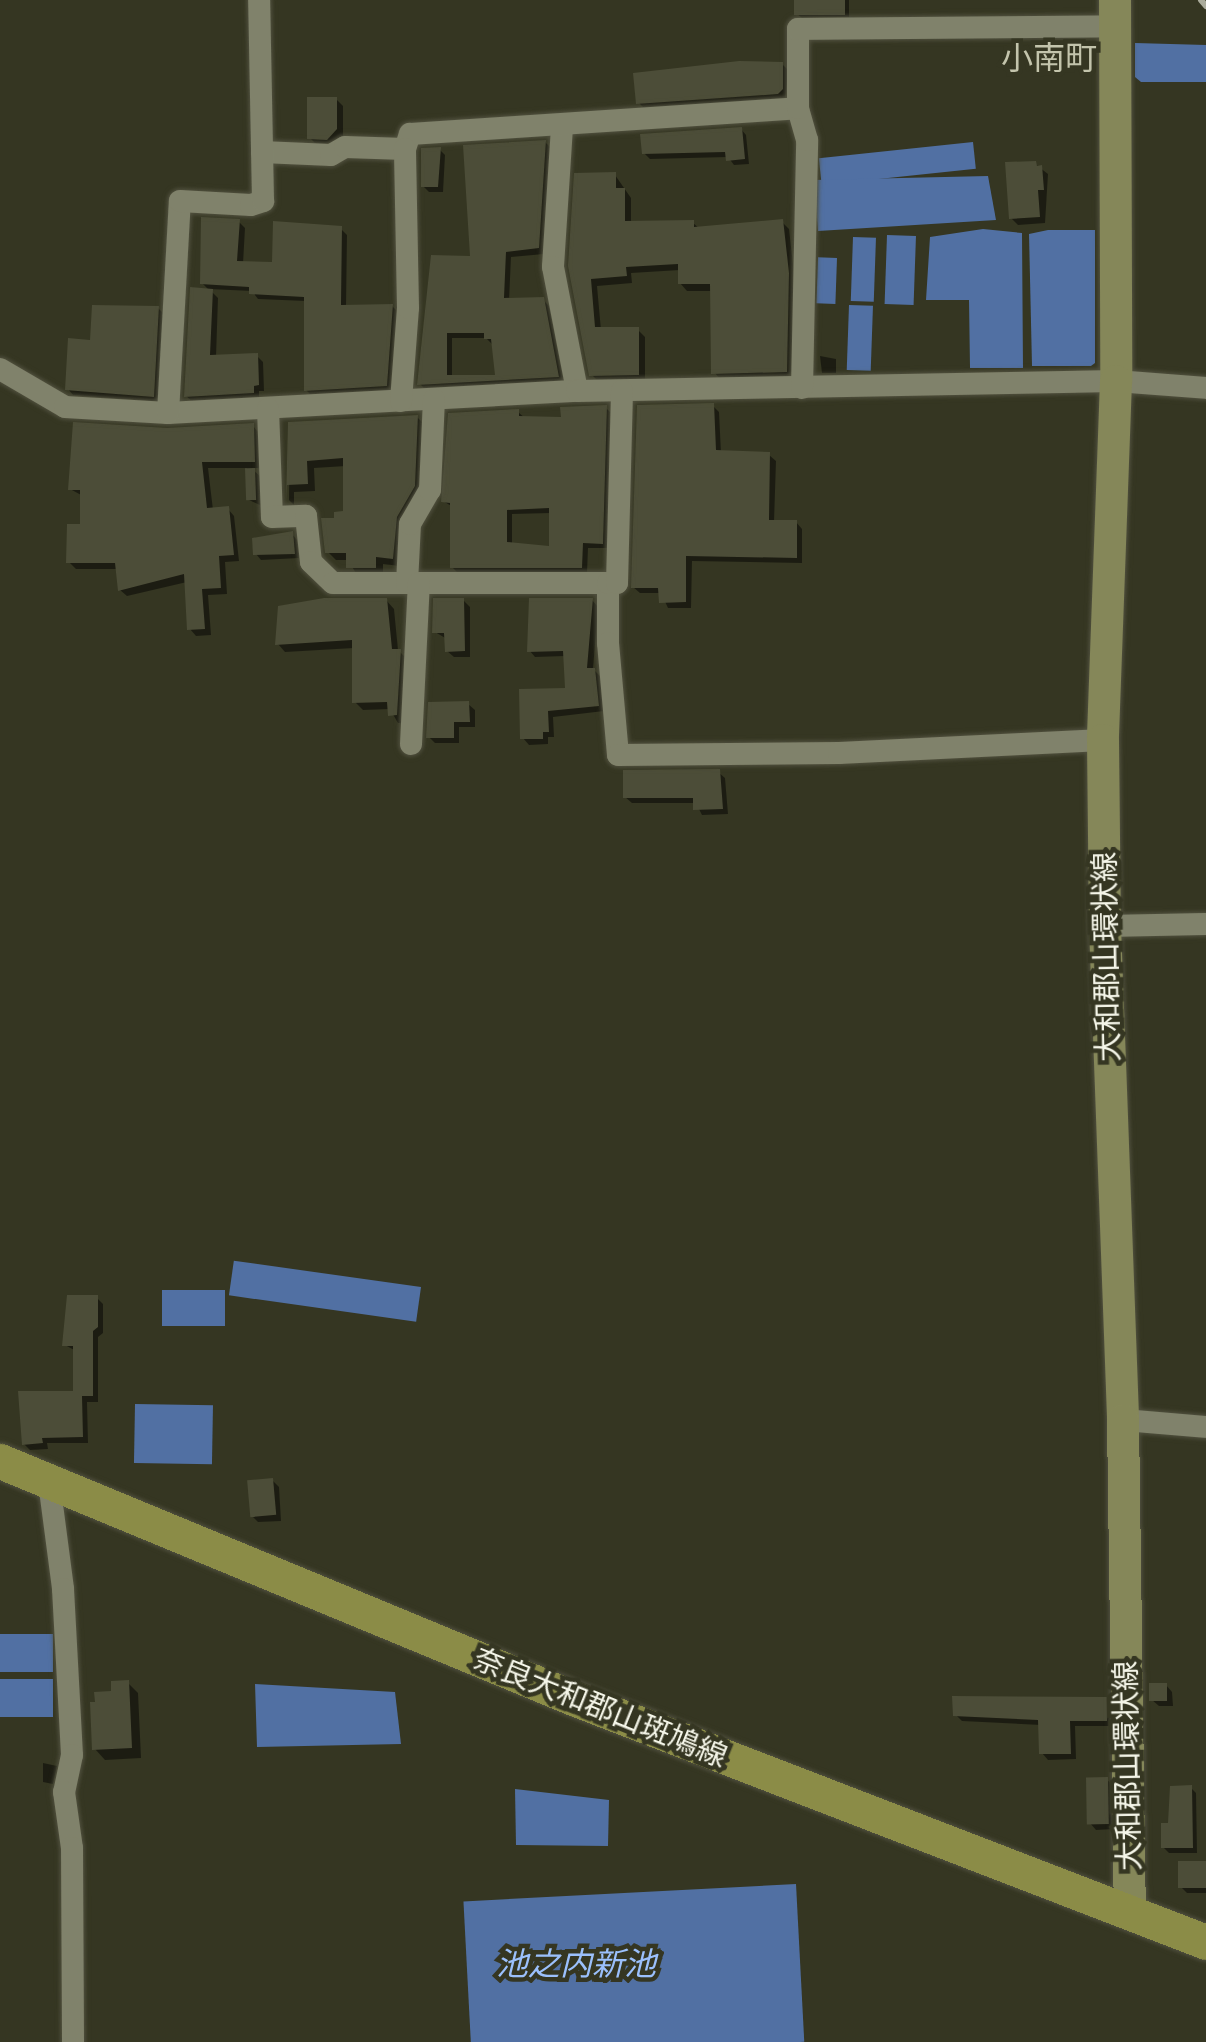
<!DOCTYPE html>
<html>
<head>
<meta charset="utf-8">
<style>
  body { margin:0 }
  #map { position:relative; width:1206px; height:2042px; overflow:hidden; background:#353622; font-family:"Fira Sans Condensed","Noto Sans JP",sans-serif }
  div>[style] { position:absolute }
  .water>* { inset:0; background:#5170a3; transform-origin:0 0 }
  .shadow>* { inset:0; background:#0007 }
  .building>* { inset:0; background:#4c4d38; transform-origin:0 0 }
  .roads { filter:drop-shadow(0 0 2px #51513f) drop-shadow(0 0 2px #51513f) }
  .street>* { height:22px; margin:-11px; padding:0 11px; transform-origin:11px; border-radius:11px; background:#80826b }
  .secondary>* { height:32px; margin:-16px; padding:0 16px; transform-origin:16px; border-radius:16px; background:#858759 }
  .primary>* { height:35px; margin:-17.5px; padding:0 17.5px; transform-origin:17.5px; border-radius:17.5px; background:#8b8c47 }
  .rail>* { height:6px; margin:-3px; padding:0 3px; transform-origin:3px; border-radius:3px; background:#abac9c }
  span { translate:-50% -50%; white-space:nowrap; text-align:center; line-height:1.15; -webkit-text-stroke:9px #353622; paint-order:stroke }
  .street-label { font-size:30px; color:#f4f5e8 }
  .neighbourhood-label { font-size:32px; color:#c3c4ac }
  .water-label { font-size:32px; color:#9bc0fc; font-style:italic }
</style>
</head>
<body>
<div id="map">
  <div class="water">
    <i style="clip-path:polygon(1135px 43px,1206px 45px,1206px 82px,1141px 82px,1135px 77px)"></i>
    <i style="left:973px;top:142px;width:27px;height:155px;rotate:84deg"></i>
    <i style="clip-path:polygon(988px 176px,996px 220px,818px 231px,814px 180px)"></i>
    <i style="clip-path:polygon(983px 229px,1022px 233px,1023px 368px,970px 368px,969px 300px,926px 300px,930px 237px)"></i>
    <i style="clip-path:polygon(1048px 230px,1095px 230px,1095px 363px,1091px 366px,1032px 366px,1029px 234px)"></i>
    <i style="left:887px;top:235px;width:29px;height:69px;rotate:2deg"></i>
    <i style="left:853px;top:237px;width:23px;height:64px;rotate:2deg"></i>
    <i style="left:837px;top:258px;width:46px;height:19px;rotate:92deg"></i>
    <i style="left:849px;top:305px;width:24px;height:65px;rotate:2deg"></i>
    <i style="left:421px;top:1287px;width:35px;height:189px;rotate:98deg"></i>
    <i style="left:225px;top:1290px;width:36px;height:63px;rotate:90deg"></i>
    <i style="left:135px;top:1404px;width:78px;height:59px;rotate:1deg"></i>
    <i style="left:0;top:1634px;width:53px;height:38px"></i>
    <i style="left:0;top:1679px;width:53px;height:38px"></i>
    <i style="clip-path:polygon(255px 1684px,395px 1692px,401px 1744px,257px 1747px)"></i>
    <i style="clip-path:polygon(515px 1789px,609px 1800px,608px 1846px,516px 1845px)"></i>
    <i style="left:796px;top:1884px;width:158px;height:333px;rotate:87deg"></i>
  </div>
  <div class="shadow">
    <i style="clip-path:polygon(827px 0,849px 0,849px 17px,802px 18px,797px 14px)"></i>
    <i style="clip-path:polygon(782px 64px,788px 70px,785px 100px,645px 109px,639px 103px)"></i>
    <i style="clip-path:polygon(336px 99px,343px 106px,343px 136px,334px 145px,316px 144px,310px 138px)"></i>
    <i style="clip-path:polygon(741px 129px,746px 135px,749px 164px,734px 165px,728px 157px,650px 159px,644px 153px)"></i>
    <i style="clip-path:polygon(evenodd,545px 142px,551px 148px,544px 254px,511px 257px,509px 301px,543px 300px,549px 306px,564px 382px,426px 390px,420px 384px,545px 142px,452px 338px,486px 338px,492px 344px,497px 377px,452px 378px,452px 338px)"></i>
    <i style="clip-path:polygon(440px 150px,445px 155px,443px 192px,429px 192px,423px 186px)"></i>
    <i style="clip-path:polygon(1035px 164px,1048px 174px,1045px 223px,1018px 225px,1011px 218px)"></i>
    <i style="clip-path:polygon(615px 175px,631px 198px,631px 224px,693px 223px,700px 229px,782px 222px,789px 229px,795px 282px,793px 378px,721px 380px,714px 372px,713px 291px,687px 291px,680px 283px,680px 270px,631px 273px,632px 283px,597px 286px,601px 330px,638px 330px,645px 337px,645px 381px,599px 382px,592px 375px,571px 266px)"></i>
    <i style="clip-path:polygon(239px 222px,245px 228px,243px 264px,274px 265px,341px 229px,347px 235px,346px 307px,392px 306px,398px 312px,392px 391px,312px 396px,306px 390px,306px 301px,258px 299px,252px 291px,209px 289px,218px 298px,216px 357px,257px 356px,263px 362px,264px 391px,259px 391px,259px 399px,193px 402px,186px 396px,211px 292px,202px 283px)"></i>
    <i style="clip-path:polygon(158px 308px,164px 314px,159px 402px,73px 395px,68px 389px,93px 343px)"></i>
    <i style="clip-path:polygon(820px 356px,836px 359px,836px 373px,822px 373px)"></i>
    <i style="clip-path:polygon(713px 406px,719px 412px,721px 453px,769px 455px,776px 461px,774px 522px,796px 522px,802px 529px,802px 563px,692px 561px,691px 608px,668px 608px,661px 593px,640px 593px,633px 587px)"></i>
    <i style="clip-path:polygon(evenodd,606px 408px,612px 414px,608px 548px,588px 548px,587px 573px,458px 573px,452px 567px,453px 507px,443px 501px,518px 412px,526px 419px,564px 420px,606px 408px,551px 513px,551px 549px,512px 545px,512px 514px,551px 513px)"></i>
    <i style="clip-path:polygon(417px 417px,425px 425px,422px 494px,400px 566px,383px 564px,383px 575px,357px 575px,348px 560px,336px 560px,328px 552px,337px 520px,346px 514px,346px 466px,314px 468px,315px 491px,294px 492px,294px 505px,289px 500px,290px 424px)"></i>
    <i style="clip-path:polygon(253px 426px,259px 433px,261px 468px,251px 468px,261px 477px,262px 506px,249px 500px,247px 468px,208px 468px,213px 510px,228px 509px,234px 516px,239px 561px,225px 562px,227px 594px,208px 595px,211px 635px,196px 636px,190px 629px,187px 582px,127px 596px,120px 590px,118px 569px,76px 569px,69px 562px,83px 527px,83px 496px,70px 489px,167px 430px)"></i>
    <i style="clip-path:polygon(292px 534px,297px 540px,299px 558px,261px 560px,256px 554px)"></i>
    <i style="clip-path:polygon(386px 600px,394px 609px,398px 650px,408px 660px,405px 723px,398px 723px,390px 709px,363px 710px,355px 702px,354px 648px,285px 652px,278px 644px)"></i>
    <i style="clip-path:polygon(463px 600px,470px 607px,470px 657px,454px 657px,447px 651px,447px 639px,435px 632px)"></i>
    <i style="clip-path:polygon(592px 600px,598px 607px,593px 669px,600px 676px,604px 711px,553px 717px,554px 737px,548px 737px,548px 744px,529px 745px,523px 738px,522px 692px,568px 690px,565px 656px,535px 657px,529px 650px)"></i>
    <i style="clip-path:polygon(468px 704px,475px 710px,475px 727px,459px 727px,459px 743px,435px 743px,429px 737px)"></i>
    <i style="clip-path:polygon(718px 772px,725px 778px,728px 814px,702px 815px,696px 803px,632px 803px,625px 797px)"></i>
    <i style="clip-path:polygon(97px 1298px,103px 1304px,103px 1333px,98px 1337px,98px 1402px,87px 1402px,88px 1443px,47px 1443px,48px 1449px,30px 1450px,24px 1444px,76px 1394px,76px 1351px,65px 1345px)"></i>
    <i style="clip-path:polygon(272px 1480px,279px 1487px,281px 1521px,258px 1522px,252px 1516px)"></i>
    <i style="clip-path:polygon(128px 1683px,138px 1693px,141px 1758px,105px 1760px,95px 1749px,114px 1693px)"></i>
    <i style="clip-path:polygon(1166px 1685px,1172px 1692px,1173px 1706px,1159px 1706px,1152px 1700px)"></i>
    <i style="clip-path:polygon(1106px 1699px,1112px 1705px,1112px 1726px,1075px 1726px,1076px 1759px,1048px 1760px,1042px 1753px,1041px 1725px,962px 1721px,956px 1715px)"></i>
    <i style="clip-path:polygon(43px 1763px,57px 1766px,53px 1784px,43px 1782px)"></i>
    <i style="clip-path:polygon(1107px 1780px,1114px 1786px,1114px 1829px,1096px 1830px,1090px 1823px)"></i>
    <i style="clip-path:polygon(1191px 1788px,1196px 1793px,1197px 1853px,1169px 1853px,1163px 1847px,1170px 1826px)"></i>
    <i style="clip-path:polygon(1206px 1864px,1206px 1893px,1187px 1893px,1181px 1887px)"></i>
  </div>
  <div class="building">
    <i style="left:794px;top:0;width:51px;height:15px"></i>
    <i style="clip-path:polygon(739px 61px,783px 62px,783px 89px,778px 94px,636px 104px,633px 73px)"></i>
    <i style="clip-path:polygon(307px 97px,337px 97px,337px 129px,327px 140px,307px 139px)"></i>
    <i style="clip-path:polygon(742px 127px,745px 159px,726px 161px,725px 152px,642px 154px,640px 134px)"></i>
    <i style="clip-path:polygon(evenodd,546px 140px,539px 248px,506px 252px,504px 298px,544px 297px,559px 377px,417px 385px,431px 255px,470px 256px,463px 145px,546px 140px,447px 333px,484px 333px,484px 339px,491px 339px,495px 375px,447px 375px,447px 333px)"></i>
    <i style="clip-path:polygon(441px 147px,438px 187px,421px 187px,421px 148px)"></i>
    <i style="clip-path:polygon(1036px 161px,1037px 166px,1042px 165px,1044px 190px,1038px 190px,1040px 217px,1009px 219px,1005px 162px)"></i>
    <i style="clip-path:polygon(616px 172px,616px 188px,625px 188px,625px 221px,694px 220px,694px 227px,783px 219px,789px 273px,787px 372px,711px 374px,710px 284px,678px 284px,678px 264px,626px 267px,627px 276px,591px 279px,595px 327px,639px 327px,639px 375px,589px 376px,568px 266px,574px 173px)"></i>
    <i style="clip-path:polygon(201px 217px,240px 219px,237px 261px,272px 262px,273px 221px,342px 226px,341px 305px,393px 304px,387px 386px,304px 391px,304px 297px,249px 294px,249px 287px,200px 284px)"></i>
    <i style="clip-path:polygon(190px 287px,213px 289px,210px 355px,258px 353px,259px 385px,254px 386px,254px 393px,184px 397px)"></i>
    <i style="clip-path:polygon(92px 305px,159px 306px,154px 397px,65px 390px,68px 338px,90px 340px)"></i>
    <i style="clip-path:polygon(714px 403px,716px 450px,770px 452px,769px 520px,797px 520px,797px 558px,686px 556px,686px 602px,659px 603px,658px 588px,631px 588px,637px 405px)"></i>
    <i style="clip-path:polygon(evenodd,607px 405px,603px 544px,583px 543px,582px 568px,450px 568px,450px 503px,441px 502px,448px 413px,519px 409px,519px 416px,561px 417px,560px 407px,607px 405px,549px 508px,549px 546px,507px 542px,507px 510px,549px 508px)"></i>
    <i style="clip-path:polygon(418px 415px,415px 486px,397px 517px,393px 559px,376px 557px,376px 568px,346px 568px,346px 553px,325px 553px,321px 518px,334px 518px,334px 512px,343px 511px,343px 458px,307px 461px,308px 484px,287px 485px,286px 502px,288px 422px)"></i>
    <i style="clip-path:polygon(73px 422px,167px 428px,254px 423px,255px 462px,202px 462px,207px 508px,229px 506px,234px 555px,219px 556px,221px 588px,202px 589px,205px 629px,187px 630px,184px 574px,118px 591px,115px 563px,66px 563px,67px 524px,80px 524px,80px 490px,68px 490px)"></i>
    <i style="left:255px;top:468px;width:32px;height:10px;rotate:88deg"></i>
    <i style="clip-path:polygon(293px 531px,295px 554px,253px 555px,252px 538px)"></i>
    <i style="clip-path:polygon(324px 598px,387px 598px,392px 649px,401px 649px,397px 715px,388px 716px,387px 702px,352px 703px,352px 640px,275px 645px,278px 606px)"></i>
    <i style="clip-path:polygon(433px 598px,464px 598px,465px 651px,445px 652px,444px 633px,432px 633px)"></i>
    <i style="clip-path:polygon(529px 598px,593px 598px,587px 668px,595px 668px,599px 706px,548px 711px,549px 732px,543px 732px,543px 739px,520px 739px,519px 689px,565px 688px,563px 651px,527px 652px)"></i>
    <i style="clip-path:polygon(469px 701px,470px 722px,454px 722px,454px 738px,426px 738px,428px 702px)"></i>
    <i style="clip-path:polygon(720px 769px,723px 809px,693px 810px,693px 798px,623px 798px,623px 770px)"></i>
    <i style="clip-path:polygon(67px 1295px,98px 1295px,98px 1327px,93px 1331px,93px 1396px,82px 1396px,83px 1437px,42px 1438px,43px 1443px,22px 1445px,18px 1391px,73px 1391px,73px 1346px,62px 1346px)"></i>
    <i style="left:273px;top:1478px;width:37px;height:26px;rotate:85deg"></i>
    <i style="clip-path:polygon(129px 1680px,132px 1748px,92px 1750px,90px 1702px,95px 1702px,94px 1692px,111px 1691px,111px 1681px)"></i>
    <i style="left:1149px;top:1683px;width:18px;height:18px"></i>
    <i style="clip-path:polygon(952px 1696px,1107px 1697px,1107px 1721px,1070px 1721px,1071px 1754px,1039px 1754px,1038px 1720px,953px 1716px)"></i>
    <i style="left:1108px;top:1777px;width:47px;height:22px;rotate:89deg"></i>
    <i style="clip-path:polygon(1192px 1785px,1193px 1848px,1161px 1848px,1161px 1823px,1168px 1823px,1170px 1786px)"></i>
    <i style="left:1178px;top:1861px;width:28px;height:27px"></i>
  </div>
  <div class="roads">
    <div class="street">
      <i style="left:562px;top:127px;width:140px;rotate:93.7deg"></i>
      <i style="left:553px;top:267px;width:126px;rotate:79deg"></i>
      <i style="left:262px;top:152px;width:69px;rotate:2.5deg"></i>
      <i style="left:331px;top:155px;width:16px;rotate:-30deg"></i>
      <i style="left:345px;top:147px;width:60px;rotate:1.9deg"></i>
      <i style="left:405px;top:149px;width:16px;rotate:-72deg"></i>
      <i style="left:410px;top:134px;width:389px;rotate:-3.8deg"></i>
      <i style="left:0;top:369px;width:75px;rotate:30.3deg"></i>
      <i style="left:65px;top:407px;width:103px;rotate:3.3deg"></i>
      <i style="left:168px;top:413px;width:410px;rotate:-3.1deg"></i>
      <i style="left:577px;top:391px;width:539px;rotate:-1.06deg"></i>
      <i style="left:1116px;top:381px;width:90px;rotate:4.4deg"></i>
      <i style="left:802px;top:388px;width:248px;rotate:-88.8deg"></i>
      <i style="left:807px;top:140px;width:33px;rotate:-106deg"></i>
      <i style="left:798px;top:108px;width:79px;rotate:-90deg"></i>
      <i style="left:798px;top:29px;width:317px;rotate:-0.5deg"></i>
      <i style="left:401px;top:401px;width:93px;rotate:-85.7deg"></i>
      <i style="left:408px;top:308px;width:159px;rotate:-91.1deg"></i>
      <i style="left:268px;top:409px;width:108px;rotate:87.9deg"></i>
      <i style="left:272px;top:517px;width:34px;rotate:-2deg"></i>
      <i style="left:306px;top:516px;width:46px;rotate:83.8deg"></i>
      <i style="left:311px;top:562px;width:30px;rotate:44deg"></i>
      <i style="left:333px;top:583px;width:275px"></i>
      <i style="left:608px;top:583px;width:60px;rotate:90deg"></i>
      <i style="left:608px;top:643px;width:112px;rotate:84.9deg"></i>
      <i style="left:618px;top:755px;width:221px;rotate:-0.5deg"></i>
      <i style="left:839px;top:753px;width:264px;rotate:-2.8deg"></i>
      <i style="left:168px;top:413px;width:212px;rotate:-86.8deg"></i>
      <i style="left:180px;top:201px;width:71px;rotate:3.2deg"></i>
      <i style="left:251px;top:205px;width:13px;rotate:-18deg"></i>
      <i style="left:263px;top:201px;width:201px;rotate:-91.1deg"></i>
      <i style="left:407px;top:583px;width:59px;rotate:-87.1deg"></i>
      <i style="left:410px;top:524px;width:39px;rotate:-60deg"></i>
      <i style="left:430px;top:490px;width:90px;rotate:-87.5deg"></i>
      <i style="left:608px;top:583px;width:9px"></i>
      <i style="left:617px;top:583px;width:192px;rotate:-88.5deg"></i>
      <i style="left:411px;top:744px;width:161px;rotate:-87.2deg"></i>
      <i style="left:1105px;top:926px;width:101px;rotate:-1.1deg"></i>
      <i style="left:1123px;top:1420px;width:83px;rotate:4.8deg"></i>
      <i style="left:49px;top:1482px;width:108px;rotate:82.5deg"></i>
      <i style="left:63px;top:1589px;width:166px;rotate:86.9deg"></i>
      <i style="left:72px;top:1755px;width:38px;rotate:102deg"></i>
      <i style="left:64px;top:1792px;width:57px;rotate:81.9deg"></i>
      <i style="left:72px;top:1848px;width:194px;rotate:89.7deg"></i>
    </div>
    <div class="secondary">
      <i style="left:1115px;top:0;width:381px;rotate:89.8deg"></i>
      <i style="left:1116px;top:381px;width:359px;rotate:92.1deg"></i>
      <i style="left:1103px;top:740px;width:186px;rotate:89.4deg"></i>
      <i style="left:1105px;top:926px;width:494px;rotate:87.9deg"></i>
      <i style="left:1123px;top:1420px;width:493px;rotate:89.2deg"></i>
    </div>
    <div class="primary">
      <i style="left:0;top:1461px;width:620px;rotate:22.47deg"></i>
      <i style="left:573px;top:1698px;width:678px;rotate:21.08deg"></i>
    </div>
  </div>
  <div class="rail">
    <i style="left:1201px;top:0;width:8px;rotate:50deg"></i>
  </div>
  <div class="street-label">
    <span style="left:1107px;top:957px;rotate:-91deg">大和郡山環状線</span>
    <span style="left:600px;top:1708px;rotate:22deg">奈良大和郡山斑鳩線</span>
    <span style="left:1128px;top:1766px;rotate:-91deg">大和郡山環状線</span>
  </div>
  <div class="neighbourhood-label">
    <span style="left:1049px;top:58px">小南町</span>
  </div>
  <div class="water-label">
    <span style="left:576px;top:1964px">池之内新池</span>
  </div>
</div>
</body>
</html>
